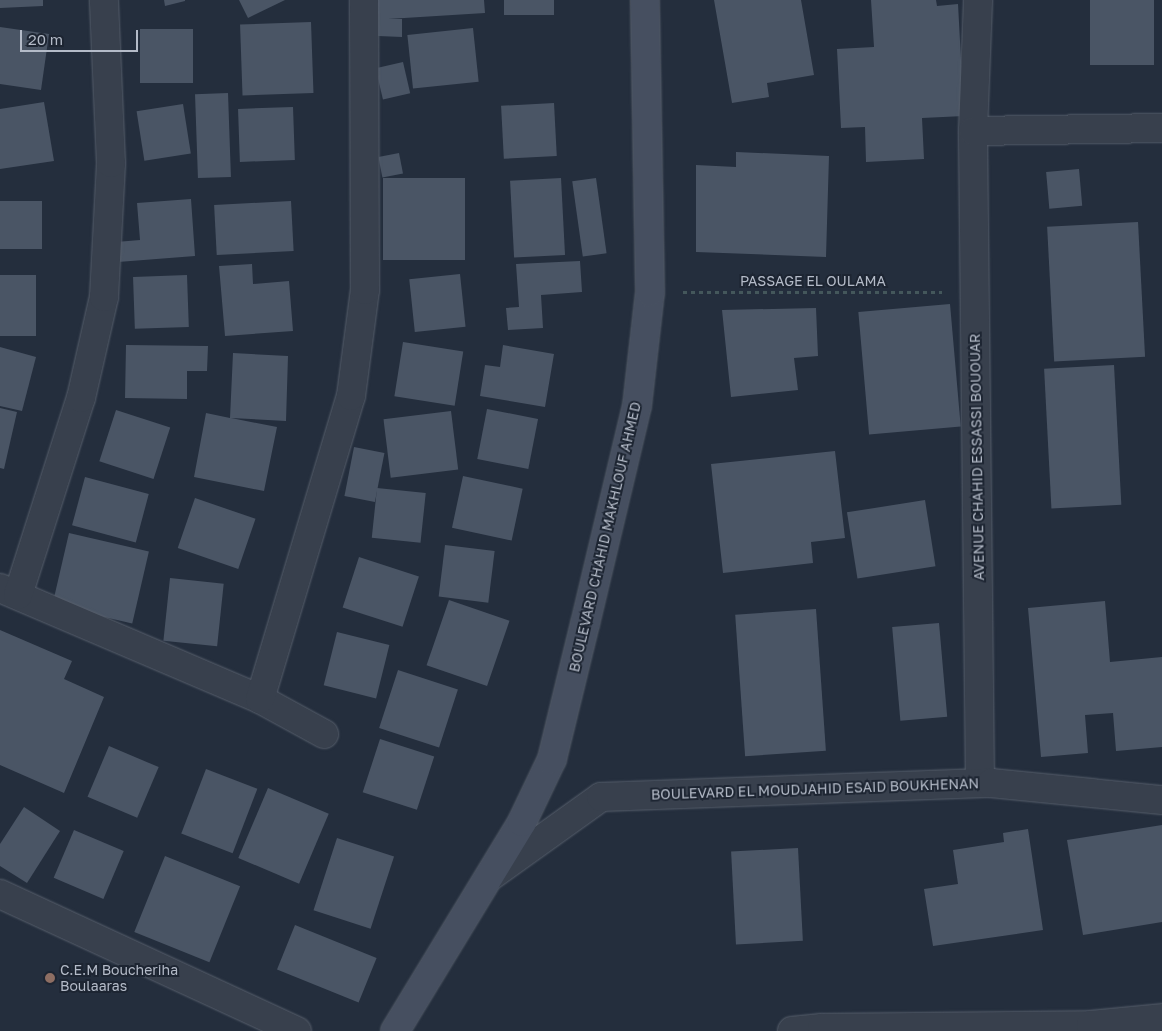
<!DOCTYPE html>
<html>
<head>
<meta charset="utf-8">
<style>
  body { margin:0 }
  #map { position:relative; width:1162px; height:1031px; overflow:hidden; background:#242e3d; font-family:"Golos Text",sans-serif }
  div>[style] { position:absolute }
  .building>* { inset:0; background:#4a5565; transform-origin:0 0 }
  .path>* { height:3px; margin-top:-1.5px; transform-origin:0; background:repeating-linear-gradient(90deg,#44575b 0 4px,transparent 0 8px) }
  .roads { filter:drop-shadow(0 0 1px #565e6b) drop-shadow(0 0 1px #565e6b) }
  .minor>* { height:28px; margin:-14px; padding:0 14px; transform-origin:14px; border-radius:14px; background:#38404d }
  .secondary>* { height:28px; margin:-14px; padding:0 14px; transform-origin:14px; border-radius:14px; background:#464f60 }
  .dots>* { width:14px; height:14px; translate:-50% -50%; box-sizing:border-box; border:2px solid #1d2532; border-radius:50% }
  span { translate:-50% -50%; white-space:nowrap; text-align:center; line-height:1.15; -webkit-text-stroke:4px #1d2532; paint-order:stroke }
  .street-label { font-size:14px; color:#b4bbc8 }
  .poi-label { font-size:14px; color:#b4bbc8 }
  .left { translate:0 -50%; text-align:left }
  .scale { position:absolute; left:20px; top:30px; width:118px; height:22px; box-sizing:border-box; border:2px solid #b4bbc8; border-top:0; padding-left:6px; font-size:15px; line-height:18px; white-space:nowrap; color:#b4bbc8; -webkit-text-stroke:4px #1d2532; paint-order:stroke }
</style>
</head>
<body>
<div id="map">
  <div class="building">
    <i style="clip-path:polygon(0 0,43px 0,43px 6px,0 8px)"></i>
    <i style="clip-path:polygon(164px 0,185px 0,185px 1px,165px 6px)"></i>
    <i style="clip-path:polygon(239px 0,285px 0,248px 18px)"></i>
    <i style="clip-path:polygon(377px 0,484px 0,485px 13px,388px 19px,402px 19px,402px 37px,378px 36px)"></i>
    <i style="left:504px;top:0;width:50px;height:15px"></i>
    <i style="clip-path:polygon(714px 0,801px 0,814px 75px,767px 83px,769px 97px,732px 103px)"></i>
    <i style="clip-path:polygon(871px 0,936px 0,937px 6px,958px 4px,964px 116px,922px 118px,924px 159px,866px 162px,865px 127px,841px 128px,837px 49px,874px 47px)"></i>
    <i style="left:1090px;top:0;width:64px;height:65px"></i>
    <i style="left:311px;top:22px;width:71px;height:71px;rotate:88deg"></i>
    <i style="clip-path:polygon(0 27px,49px 34px,41px 90px,0 84px)"></i>
    <i style="left:473px;top:28px;width:54px;height:66px;rotate:84deg"></i>
    <i style="left:193px;top:29px;width:54px;height:53px;rotate:90deg"></i>
    <i style="left:403px;top:62px;width:32px;height:28px;rotate:77deg"></i>
    <i style="left:228px;top:93px;width:84px;height:33px;rotate:88deg"></i>
    <i style="clip-path:polygon(44px 102px,54px 161px,0 169px,0 109px)"></i>
    <i style="left:554px;top:103px;width:53px;height:53px;rotate:87deg"></i>
    <i style="left:183px;top:104px;width:50px;height:47px;rotate:81deg"></i>
    <i style="left:293px;top:107px;width:53px;height:55px;rotate:88deg"></i>
    <i style="clip-path:polygon(736px 152px,829px 156px,826px 257px,696px 252px,696px 165px,736px 167px)"></i>
    <i style="left:399px;top:153px;width:21px;height:21px;rotate:79deg"></i>
    <i style="left:1079px;top:169px;width:37px;height:33px;rotate:85deg"></i>
    <i style="left:383px;top:178px;width:82px;height:82px"></i>
    <i style="left:561px;top:178px;width:77px;height:51px;rotate:87deg"></i>
    <i style="left:596px;top:178px;width:76px;height:24px;rotate:82deg"></i>
    <i style="clip-path:polygon(191px 199px,195px 256px,118px 262px,116px 242px,140px 240px,137px 203px)"></i>
    <i style="left:0;top:201px;width:42px;height:48px"></i>
    <i style="left:291px;top:201px;width:50px;height:77px;rotate:87deg"></i>
    <i style="left:1138px;top:222px;width:135px;height:91px;rotate:87deg"></i>
    <i style="clip-path:polygon(580px 261px,582px 292px,541px 295px,543px 328px,508px 330px,506px 308px,519px 307px,516px 264px)"></i>
    <i style="clip-path:polygon(252px 264px,253px 284px,289px 281px,293px 331px,225px 336px,219px 266px)"></i>
    <i style="left:460px;top:274px;width:53px;height:51px;rotate:84deg"></i>
    <i style="left:0;top:275px;width:36px;height:61px"></i>
    <i style="left:187px;top:275px;width:52px;height:54px;rotate:88deg"></i>
    <i style="left:950px;top:304px;width:123px;height:92px;rotate:85deg"></i>
    <i style="clip-path:polygon(816px 308px,818px 356px,794px 358px,798px 390px,731px 397px,722px 310px)"></i>
    <i style="left:403px;top:342px;width:61px;height:55px;rotate:9deg"></i>
    <i style="clip-path:polygon(126px 345px,208px 346px,207px 371px,187px 371px,187px 399px,125px 398px)"></i>
    <i style="clip-path:polygon(503px 345px,554px 354px,545px 407px,480px 396px,485px 365px,500px 367px)"></i>
    <i style="clip-path:polygon(0 347px,36px 357px,22px 411px,0 406px)"></i>
    <i style="clip-path:polygon(233px 353px,288px 356px,286px 421px,231px 418px,277px 427px,264px 491px,194px 477px,206px 413px,230px 418px)"></i>
    <i style="left:1114px;top:365px;width:140px;height:70px;rotate:87deg"></i>
    <i style="clip-path:polygon(0 408px,17px 412px,4px 469px,0 468px)"></i>
    <i style="left:487px;top:409px;width:52px;height:51px;rotate:11deg"></i>
    <i style="left:116px;top:410px;width:57px;height:54px;rotate:18deg"></i>
    <i style="left:451px;top:411px;width:59px;height:68px;rotate:83deg"></i>
    <i style="left:354px;top:447px;width:31px;height:50px;rotate:11deg"></i>
    <i style="clip-path:polygon(835px 451px,845px 538px,811px 542px,813px 563px,723px 573px,711px 464px)"></i>
    <i style="left:463px;top:476px;width:61px;height:53px;rotate:12deg"></i>
    <i style="left:85px;top:477px;width:66px;height:50px;rotate:15deg"></i>
    <i style="left:377px;top:488px;width:49px;height:50px;rotate:6deg"></i>
    <i style="left:195px;top:498px;width:64px;height:53px;rotate:19deg"></i>
    <i style="left:925px;top:500px;width:67px;height:79px;rotate:81deg"></i>
    <i style="left:69px;top:533px;width:82px;height:74px;rotate:13deg"></i>
    <i style="left:445px;top:545px;width:50px;height:52px;rotate:7deg"></i>
    <i style="left:359px;top:557px;width:63px;height:53px;rotate:18deg"></i>
    <i style="left:170px;top:578px;width:54px;height:63px;rotate:6deg"></i>
    <i style="left:449px;top:600px;width:64px;height:69px;rotate:19deg"></i>
    <i style="clip-path:polygon(1105px 601px,1110px 662px,1162px 657px,1162px 747px,1116px 751px,1113px 713px,1085px 715px,1088px 753px,1041px 757px,1028px 608px)"></i>
    <i style="left:816px;top:609px;width:142px;height:81px;rotate:86deg"></i>
    <i style="left:939px;top:623px;width:94px;height:47px;rotate:85deg"></i>
    <i style="clip-path:polygon(0 630px,72px 661px,64px 679px,104px 697px,64px 793px,0 765px)"></i>
    <i style="left:337px;top:632px;width:54px;height:55px;rotate:14deg"></i>
    <i style="left:398px;top:670px;width:63px;height:61px;rotate:18deg"></i>
    <i style="left:380px;top:739px;width:57px;height:56px;rotate:18deg"></i>
    <i style="left:109px;top:746px;width:54px;height:55px;rotate:23deg"></i>
    <i style="left:206px;top:769px;width:55px;height:69px;rotate:21deg"></i>
    <i style="left:268px;top:788px;width:66px;height:76px;rotate:23deg"></i>
    <i style="clip-path:polygon(24px 807px,60px 831px,27px 883px,0 866px,0 844px)"></i>
    <i style="clip-path:polygon(1162px 825px,1162px 922px,1083px 935px,1067px 840px)"></i>
    <i style="clip-path:polygon(1028px 829px,1043px 930px,933px 946px,924px 889px,958px 884px,953px 850px,1004px 842px,1003px 833px)"></i>
    <i style="left:74px;top:830px;width:54px;height:52px;rotate:23deg"></i>
    <i style="left:337px;top:838px;width:60px;height:76px;rotate:18deg"></i>
    <i style="left:798px;top:848px;width:93px;height:67px;rotate:87deg"></i>
    <i style="left:165px;top:856px;width:81px;height:82px;rotate:22deg"></i>
    <i style="left:295px;top:925px;width:88px;height:48px;rotate:22deg"></i>
  </div>
  <div class="path">
    <i style="left:683px;top:292px;width:259px"></i>
  </div>
  <div class="roads">
    <div class="minor">
      <i style="left:973px;top:131px;width:131px;rotate:-87.8deg"></i>
      <i style="left:0;top:588px;width:283px;rotate:23.1deg"></i>
      <i style="left:260px;top:699px;width:73px;rotate:28.7deg"></i>
      <i style="left:18px;top:595px;width:207px;rotate:-72.3deg"></i>
      <i style="left:81px;top:398px;width:104px;rotate:-77.2deg"></i>
      <i style="left:104px;top:297px;width:134px;rotate:-87deg"></i>
      <i style="left:111px;top:163px;width:163px;rotate:-92.5deg"></i>
      <i style="left:260px;top:699px;width:316px;rotate:-73.3deg"></i>
      <i style="left:351px;top:396px;width:107px;rotate:-82.5deg"></i>
      <i style="left:365px;top:290px;width:290px;rotate:-90.2deg"></i>
      <i style="left:980px;top:783px;width:652px;rotate:-90.62deg"></i>
      <i style="left:973px;top:131px;width:189px;rotate:-0.9deg"></i>
      <i style="left:492px;top:875px;width:134px;rotate:-35.6deg"></i>
      <i style="left:601px;top:797px;width:390px;rotate:-2.1deg"></i>
      <i style="left:991px;top:783px;width:172px;rotate:5.7deg"></i>
      <i style="left:0;top:894px;width:327px;rotate:24.8deg"></i>
      <i style="left:792px;top:1031px;width:30px;rotate:-6deg"></i>
      <i style="left:822px;top:1028px;width:269px;rotate:-0.6deg"></i>
      <i style="left:1091px;top:1025px;width:71px;rotate:-5.6deg"></i>
    </div>
    <div class="secondary">
      <i style="left:395px;top:1031px;width:245px;rotate:-58.7deg"></i>
      <i style="left:522px;top:822px;width:70px;rotate:-64.5deg"></i>
      <i style="left:552px;top:759px;width:139px;rotate:-76.3deg"></i>
      <i style="left:585px;top:624px;width:224px;rotate:-76.6deg"></i>
      <i style="left:637px;top:406px;width:115px;rotate:-83.5deg"></i>
      <i style="left:650px;top:292px;width:292px;rotate:-91deg"></i>
    </div>
  </div>
  <div class="dots">
    <i style="left:50px;top:978px;background:#8d6e63"></i>
  </div>
  <div class="street-label">
    <span style="left:813px;top:281px">PASSAGE EL OULAMA</span>
    <span style="left:977px;top:457px;rotate:-91deg">AVENUE CHAHID ESSASSI BOUOUAR</span>
    <span style="left:605px;top:537px;rotate:-77deg">BOULEVARD CHAHID MAKHLOUF AHMED</span>
    <span style="left:815px;top:789px;rotate:-2deg">BOULEVARD EL MOUDJAHID ESAID BOUKHENAN</span>
  </div>
  <div class="poi-label">
    <span class="left" style="left:60px;top:978px">C.E.M Boucheriha<br>Boulaaras</span>
  </div>
  <div class="scale">20 m</div>
</div>
</body>
</html>
